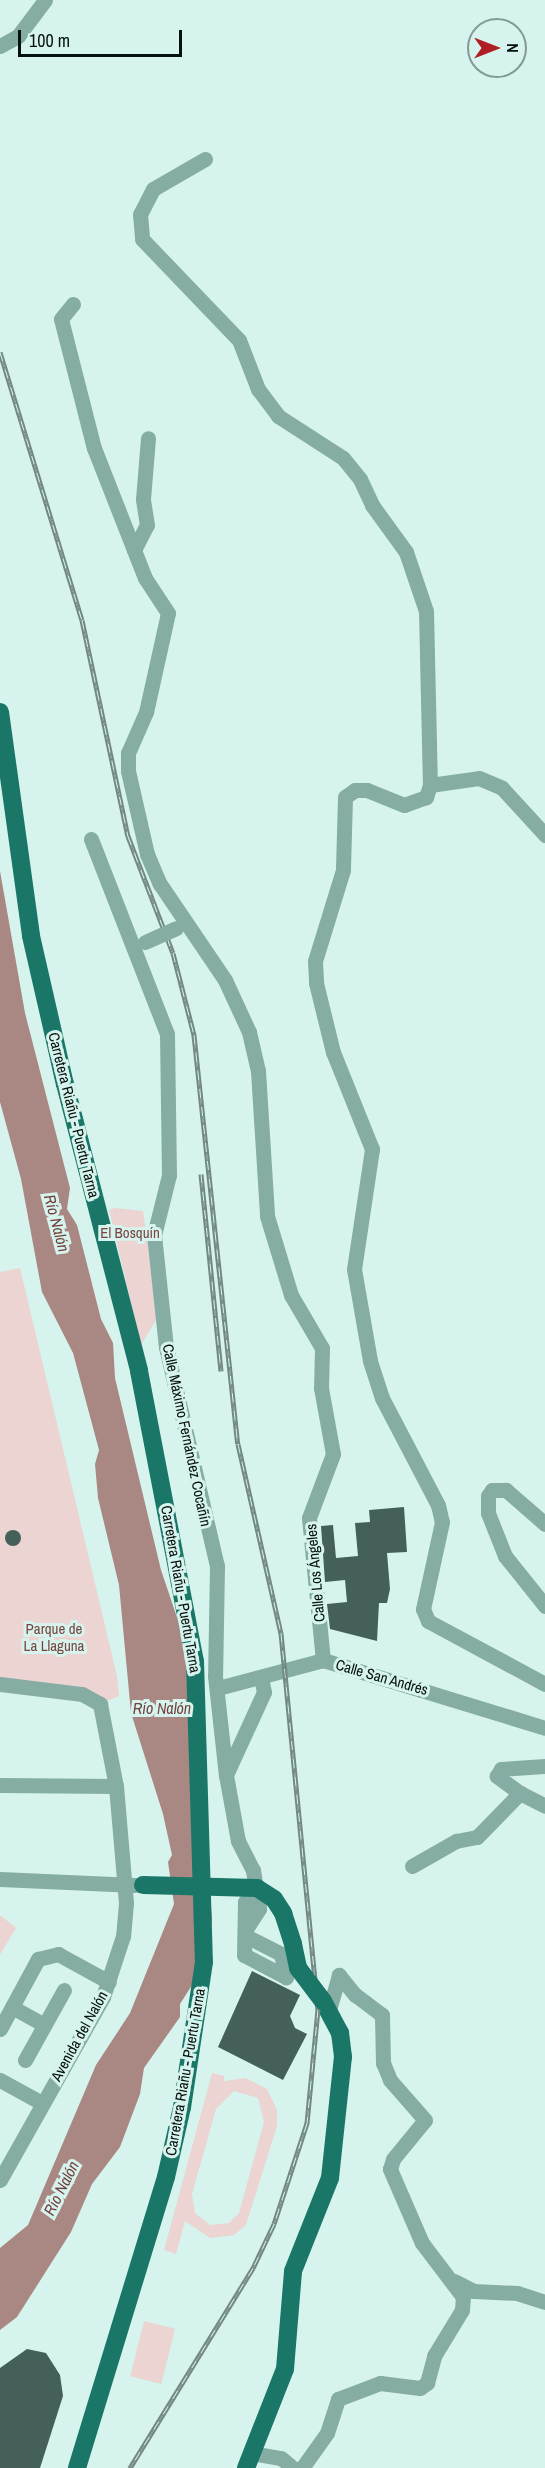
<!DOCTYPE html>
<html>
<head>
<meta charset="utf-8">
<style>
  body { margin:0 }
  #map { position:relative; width:545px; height:2468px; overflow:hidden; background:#d6f4ed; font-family:"Archivo Narrow",sans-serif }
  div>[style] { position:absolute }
  .green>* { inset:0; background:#ebd4d1; transform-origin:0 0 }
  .water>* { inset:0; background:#a98884 }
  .building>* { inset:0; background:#455f59 }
  .round { border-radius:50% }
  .minor>* { height:15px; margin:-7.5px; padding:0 7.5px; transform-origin:7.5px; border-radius:7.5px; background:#85ada4 }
  .major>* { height:18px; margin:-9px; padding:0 9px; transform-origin:9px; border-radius:9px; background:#1a7768 }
  .rail>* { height:5px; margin-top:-2.5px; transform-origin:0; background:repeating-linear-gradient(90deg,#d6f4ed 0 9px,#738883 0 18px); box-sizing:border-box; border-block:2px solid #738883 }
  .minor-bridge>* { height:15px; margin:-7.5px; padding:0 7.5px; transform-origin:7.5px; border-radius:7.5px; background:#85ada4 }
  .major-bridge>* { height:18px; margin:-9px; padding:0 9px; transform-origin:9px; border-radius:9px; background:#1a7768 }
  span { translate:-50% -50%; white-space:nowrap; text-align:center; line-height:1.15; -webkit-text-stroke:6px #d6f4ed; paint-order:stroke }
  .street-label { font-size:15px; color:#06100d }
  .park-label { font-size:15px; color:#784541 }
  .water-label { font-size:16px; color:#723f3b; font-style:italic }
  .north { position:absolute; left:467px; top:18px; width:60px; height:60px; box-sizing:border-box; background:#d6f4ed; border:2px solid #839993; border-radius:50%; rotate:90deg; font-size:16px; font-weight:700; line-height:24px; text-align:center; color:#06100d }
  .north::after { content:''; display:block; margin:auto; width:21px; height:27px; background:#b01e24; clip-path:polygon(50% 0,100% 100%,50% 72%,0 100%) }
  .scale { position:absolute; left:18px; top:30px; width:164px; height:27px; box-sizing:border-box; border:3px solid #06100d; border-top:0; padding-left:8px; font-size:18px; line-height:21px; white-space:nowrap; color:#06100d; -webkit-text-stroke:4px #d6f4ed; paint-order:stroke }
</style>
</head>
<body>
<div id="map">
  <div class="green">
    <i style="clip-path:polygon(115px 1208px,143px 1211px,158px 1317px,141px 1345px,109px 1210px)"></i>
    <i style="clip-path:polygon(20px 1268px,117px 1676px,119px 1696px,100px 1704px,0 1684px,0 1272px)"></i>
    <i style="clip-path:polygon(0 1915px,16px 1928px,0 1955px)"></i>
    <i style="clip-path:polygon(evenodd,212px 2073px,224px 2076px,224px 2081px,246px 2078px,267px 2089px,277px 2110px,277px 2126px,246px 2225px,234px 2235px,210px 2238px,185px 2221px,176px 2254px,164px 2250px,212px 2073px,234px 2091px,258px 2098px,264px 2122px,239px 2213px,229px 2223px,210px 2225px,195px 2213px,192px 2194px,216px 2109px,234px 2091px)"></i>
    <i style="left:144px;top:2321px;width:32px;height:57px;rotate:14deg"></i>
  </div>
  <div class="water">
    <i style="clip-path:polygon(0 871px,25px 1013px,70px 1188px,67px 1209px,77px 1225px,101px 1319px,113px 1343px,115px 1378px,161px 1570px,186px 1644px,212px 1918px,208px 1960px,180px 2004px,180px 2017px,144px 2068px,140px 2094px,120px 2147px,92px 2184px,71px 2232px,17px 2317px,0 2330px,0 2248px,28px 2225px,96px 2065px,130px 2013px,174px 1904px,168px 1862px,172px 1855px,163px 1814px,131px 1713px,119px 1585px,98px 1498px,95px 1464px,99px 1450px,73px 1353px,42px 1292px,21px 1179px,0 1102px)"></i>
  </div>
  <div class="building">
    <i style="clip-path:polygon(404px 1507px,407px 1552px,387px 1553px,390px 1589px,387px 1603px,379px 1603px,377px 1641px,330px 1629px,327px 1604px,347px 1602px,345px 1580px,325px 1582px,321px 1526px,333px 1525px,336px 1558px,358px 1556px,355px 1523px,370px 1522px,369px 1510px)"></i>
    <i class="round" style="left:5px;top:1530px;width:16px;height:16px"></i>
    <i style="clip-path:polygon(252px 1971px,300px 1995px,290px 2016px,295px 2028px,307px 2034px,283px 2080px,218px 2047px)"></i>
    <i style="clip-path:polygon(27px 2349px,46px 2353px,60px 2375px,63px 2396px,40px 2468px,0 2468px,0 2368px)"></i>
  </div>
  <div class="minor">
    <i style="left:0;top:46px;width:21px;rotate:-29deg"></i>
    <i style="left:18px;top:36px;width:45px;rotate:-53.1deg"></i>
    <i style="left:205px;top:159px;width:60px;rotate:150deg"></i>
    <i style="left:153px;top:189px;width:28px;rotate:117deg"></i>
    <i style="left:140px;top:214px;width:25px;rotate:85deg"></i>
    <i style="left:142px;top:239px;width:140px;rotate:46.2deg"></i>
    <i style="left:239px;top:340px;width:53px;rotate:68.8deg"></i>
    <i style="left:258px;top:389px;width:34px;rotate:53deg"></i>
    <i style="left:278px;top:416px;width:77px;rotate:32.9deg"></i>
    <i style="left:343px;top:458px;width:27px;rotate:51deg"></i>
    <i style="left:360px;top:479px;width:29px;rotate:65deg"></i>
    <i style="left:372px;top:505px;width:58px;rotate:54.1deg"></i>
    <i style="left:406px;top:552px;width:62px;rotate:71.3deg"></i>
    <i style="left:426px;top:611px;width:174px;rotate:88.7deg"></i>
    <i style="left:430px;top:785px;width:13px;rotate:108deg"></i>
    <i style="left:426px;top:797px;width:23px;rotate:160deg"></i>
    <i style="left:404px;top:805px;width:40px;rotate:-158deg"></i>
    <i style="left:367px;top:790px;width:12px;rotate:180deg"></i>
    <i style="left:355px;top:790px;width:12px;rotate:145deg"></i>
    <i style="left:345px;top:797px;width:73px;rotate:91.6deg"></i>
    <i style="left:343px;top:870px;width:95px;rotate:107.1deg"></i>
    <i style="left:315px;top:961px;width:22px;rotate:87deg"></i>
    <i style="left:316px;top:983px;width:71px;rotate:76.2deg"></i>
    <i style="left:333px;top:1052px;width:105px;rotate:68.1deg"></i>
    <i style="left:372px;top:1149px;width:121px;rotate:98.5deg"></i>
    <i style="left:354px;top:1269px;width:93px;rotate:80.1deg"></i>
    <i style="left:370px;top:1361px;width:39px;rotate:72deg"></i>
    <i style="left:382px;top:1398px;width:121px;rotate:62.4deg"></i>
    <i style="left:438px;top:1505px;width:17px;rotate:77deg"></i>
    <i style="left:442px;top:1522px;width:89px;rotate:102.3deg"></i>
    <i style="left:423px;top:1609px;width:13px;rotate:67deg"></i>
    <i style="left:428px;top:1621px;width:133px;rotate:28.3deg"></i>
    <i style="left:73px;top:304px;width:19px;rotate:129deg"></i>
    <i style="left:61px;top:319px;width:133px;rotate:75.7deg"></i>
    <i style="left:94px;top:448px;width:140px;rotate:68.6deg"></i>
    <i style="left:145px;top:578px;width:42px;rotate:56.7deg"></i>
    <i style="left:168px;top:613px;width:101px;rotate:102.5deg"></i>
    <i style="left:146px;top:712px;width:45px;rotate:113.7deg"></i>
    <i style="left:128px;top:753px;width:18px;rotate:90deg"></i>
    <i style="left:128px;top:771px;width:85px;rotate:77.1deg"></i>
    <i style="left:147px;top:854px;width:33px;rotate:67deg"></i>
    <i style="left:160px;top:884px;width:116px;rotate:55.9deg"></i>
    <i style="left:225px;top:980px;width:57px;rotate:65.2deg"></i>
    <i style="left:249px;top:1032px;width:40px;rotate:77deg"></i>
    <i style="left:258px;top:1071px;width:145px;rotate:86.4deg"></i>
    <i style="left:267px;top:1216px;width:83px;rotate:73.1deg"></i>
    <i style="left:291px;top:1295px;width:61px;rotate:59.7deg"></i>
    <i style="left:322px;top:1348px;width:40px;rotate:91.4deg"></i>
    <i style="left:321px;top:1388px;width:67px;rotate:79.7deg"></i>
    <i style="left:333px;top:1454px;width:68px;rotate:110.6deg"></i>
    <i style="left:309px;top:1518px;width:143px;rotate:84.4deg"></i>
    <i style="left:134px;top:550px;width:28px;rotate:-63deg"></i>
    <i style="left:147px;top:525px;width:26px;rotate:-99deg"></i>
    <i style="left:143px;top:499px;width:61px;rotate:-85.3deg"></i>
    <i style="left:430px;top:785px;width:49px;rotate:-8.1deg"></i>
    <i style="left:479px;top:778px;width:25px;rotate:23deg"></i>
    <i style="left:502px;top:788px;width:64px;rotate:47.5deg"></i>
    <i style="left:91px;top:839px;width:209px;rotate:68.7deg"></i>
    <i style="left:167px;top:1034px;width:141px;rotate:89.2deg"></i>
    <i style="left:169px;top:1175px;width:62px;rotate:104deg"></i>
    <i style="left:154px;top:1235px;width:113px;rotate:83.9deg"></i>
    <i style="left:166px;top:1347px;width:225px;rotate:76.9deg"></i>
    <i style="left:217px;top:1566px;width:110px;rotate:91deg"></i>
    <i style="left:215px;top:1676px;width:100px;rotate:83.7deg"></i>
    <i style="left:226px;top:1775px;width:67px;rotate:79.7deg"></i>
    <i style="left:238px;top:1841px;width:33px;rotate:63deg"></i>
    <i style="left:253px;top:1870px;width:39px;rotate:81deg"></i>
    <i style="left:259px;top:1909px;width:24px;rotate:123deg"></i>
    <i style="left:545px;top:1524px;width:52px;rotate:-138.9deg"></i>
    <i style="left:506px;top:1490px;width:14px;rotate:180deg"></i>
    <i style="left:492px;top:1490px;width:7px;rotate:124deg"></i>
    <i style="left:488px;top:1496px;width:17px;rotate:90deg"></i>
    <i style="left:488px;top:1513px;width:46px;rotate:68.4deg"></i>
    <i style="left:505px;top:1556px;width:64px;rotate:51.3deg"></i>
    <i style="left:0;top:1684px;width:83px;rotate:7deg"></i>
    <i style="left:82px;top:1694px;width:21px;rotate:29deg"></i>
    <i style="left:100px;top:1704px;width:84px;rotate:79deg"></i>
    <i style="left:116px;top:1786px;width:117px;rotate:85.1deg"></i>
    <i style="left:126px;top:1903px;width:33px;rotate:95deg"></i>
    <i style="left:123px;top:1936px;width:64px;rotate:108.2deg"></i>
    <i style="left:103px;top:1997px;width:210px;rotate:119.4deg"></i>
    <i style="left:218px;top:1688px;width:109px;rotate:-14.9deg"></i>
    <i style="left:323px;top:1660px;width:232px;rotate:17deg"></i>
    <i style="left:226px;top:1775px;width:91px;rotate:-65.4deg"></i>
    <i style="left:264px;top:1692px;width:14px;rotate:-102deg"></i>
    <i style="left:0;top:1785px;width:116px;rotate:0.5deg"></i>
    <i style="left:520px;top:1793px;width:28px;rotate:27deg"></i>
    <i style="left:412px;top:1866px;width:51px;rotate:-29.6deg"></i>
    <i style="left:456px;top:1841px;width:21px;rotate:-11deg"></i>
    <i style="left:477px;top:1837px;width:62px;rotate:-45.7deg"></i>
    <i style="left:520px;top:1793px;width:29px;rotate:-144deg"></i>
    <i style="left:497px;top:1776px;width:8px;rotate:-60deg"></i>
    <i style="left:501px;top:1769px;width:44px;rotate:-3.9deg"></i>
    <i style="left:0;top:1879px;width:135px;rotate:2.5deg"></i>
    <i style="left:246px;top:1936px;width:39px;rotate:27deg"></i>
    <i style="left:281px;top:1954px;width:24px;rotate:78deg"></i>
    <i style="left:286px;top:1977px;width:47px;rotate:-152.4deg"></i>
    <i style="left:244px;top:1955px;width:53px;rotate:-88.9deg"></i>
    <i style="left:245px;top:1902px;width:18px;rotate:-49deg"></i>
    <i style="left:12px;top:2007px;width:37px;rotate:29deg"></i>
    <i style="left:0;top:2029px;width:80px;rotate:-61.5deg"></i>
    <i style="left:38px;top:1959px;width:21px;rotate:-14deg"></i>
    <i style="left:58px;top:1954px;width:58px;rotate:28.8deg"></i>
    <i style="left:25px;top:2060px;width:80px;rotate:-60.9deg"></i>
    <i style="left:0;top:2080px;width:48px;rotate:28.7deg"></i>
    <i style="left:454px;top:2281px;width:22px;rotate:27deg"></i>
    <i style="left:474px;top:2291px;width:43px;rotate:2.7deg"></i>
    <i style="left:517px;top:2293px;width:29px;rotate:18deg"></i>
    <i style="left:252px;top:2453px;width:29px;rotate:10deg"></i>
    <i style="left:281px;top:2458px;width:16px;rotate:40deg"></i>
    <i style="left:302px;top:2468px;width:43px;rotate:-54.5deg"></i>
    <i style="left:327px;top:2433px;width:36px;rotate:-72deg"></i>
    <i style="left:338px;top:2399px;width:45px;rotate:-20.9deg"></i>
    <i style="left:380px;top:2383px;width:40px;rotate:7.1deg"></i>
    <i style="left:420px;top:2388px;width:9px;rotate:-36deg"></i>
    <i style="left:427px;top:2383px;width:28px;rotate:-75deg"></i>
    <i style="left:434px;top:2356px;width:54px;rotate:-58.7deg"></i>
    <i style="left:462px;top:2310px;width:13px;rotate:-86deg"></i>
    <i style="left:463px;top:2297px;width:68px;rotate:-127.2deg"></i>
    <i style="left:422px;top:2243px;width:81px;rotate:-113.4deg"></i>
    <i style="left:390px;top:2169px;width:10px;rotate:-73deg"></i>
    <i style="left:393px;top:2159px;width:50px;rotate:-50.6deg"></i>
    <i style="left:425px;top:2120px;width:53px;rotate:-131.2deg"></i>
    <i style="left:390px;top:2080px;width:18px;rotate:-112deg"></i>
    <i style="left:383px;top:2063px;width:48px;rotate:-91.2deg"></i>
    <i style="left:382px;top:2015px;width:34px;rotate:-143deg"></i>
    <i style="left:355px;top:1995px;width:26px;rotate:-129deg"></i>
    <i style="left:339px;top:1975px;width:36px;rotate:106deg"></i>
  </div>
  <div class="major">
    <i style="left:0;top:712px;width:226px;rotate:82.1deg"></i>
    <i style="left:31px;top:936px;width:152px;rotate:77.1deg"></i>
    <i style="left:143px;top:1885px;width:114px;rotate:1.5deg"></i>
    <i style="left:257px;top:1888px;width:20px;rotate:33deg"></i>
    <i style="left:274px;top:1899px;width:17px;rotate:57deg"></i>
    <i style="left:283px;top:1913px;width:33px;rotate:72deg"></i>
    <i style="left:77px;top:2468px;width:304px;rotate:-73deg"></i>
    <i style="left:166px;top:2177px;width:72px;rotate:-77.1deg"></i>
    <i style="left:246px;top:2468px;width:106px;rotate:-68.5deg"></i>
    <i style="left:285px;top:2369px;width:98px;rotate:-85.3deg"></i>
    <i style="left:293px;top:2271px;width:100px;rotate:-68.3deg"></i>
    <i style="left:330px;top:2178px;width:122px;rotate:-83.9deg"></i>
    <i style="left:343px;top:2057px;width:24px;rotate:-97deg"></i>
    <i style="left:340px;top:2033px;width:36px;rotate:-118deg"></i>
  </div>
  <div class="rail">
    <i style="left:0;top:352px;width:280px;rotate:73deg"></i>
    <i style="left:82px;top:620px;width:221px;rotate:78deg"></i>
    <i style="left:128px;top:836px;width:125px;rotate:69deg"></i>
    <i style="left:173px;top:953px;width:85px;rotate:75.6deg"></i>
    <i style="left:194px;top:1035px;width:411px;rotate:83.9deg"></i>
    <i style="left:238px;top:1444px;width:194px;rotate:77.2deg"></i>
    <i style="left:281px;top:1633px;width:378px;rotate:84.4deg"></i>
    <i style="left:318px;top:2009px;width:115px;rotate:95.5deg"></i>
    <i style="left:307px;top:2123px;width:106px;rotate:108.1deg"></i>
    <i style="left:274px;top:2224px;width:49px;rotate:115.5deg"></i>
    <i style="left:253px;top:2268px;width:235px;rotate:121.6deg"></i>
    <i style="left:201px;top:1174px;width:198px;rotate:84.2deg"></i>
  </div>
  <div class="minor-bridge">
    <i style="left:145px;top:942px;width:34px;rotate:-24deg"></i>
  </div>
  <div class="major-bridge">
    <i style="left:65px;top:1084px;width:296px;rotate:75.5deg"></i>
    <i style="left:139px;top:1371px;width:295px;rotate:79.1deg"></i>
    <i style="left:195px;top:1661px;width:301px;rotate:88.3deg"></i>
    <i style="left:204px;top:1962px;width:147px;rotate:98.6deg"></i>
    <i style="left:293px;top:1944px;width:25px;rotate:78deg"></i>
    <i style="left:298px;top:1968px;width:41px;rotate:52.9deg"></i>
  </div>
  <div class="street-label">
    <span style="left:74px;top:1115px;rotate:76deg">Carretera Riañu - Puertu Tarna</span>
    <span style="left:187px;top:1435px;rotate:78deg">Calle Máximo Fernández Cocañín</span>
    <span style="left:315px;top:1573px;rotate:-95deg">Calle Los Ángeles</span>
    <span style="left:181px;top:1589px;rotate:80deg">Carretera Riañu - Puertu Tarna</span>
    <span style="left:382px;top:1677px;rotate:16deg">Calle San Andrés</span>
    <span style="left:79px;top:2036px;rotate:-61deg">Avenida del Nalón</span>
    <span style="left:185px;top:2072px;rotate:-80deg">Carretera Riañu - Puertu Tarna</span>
  </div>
  <div class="park-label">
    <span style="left:130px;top:1233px">El Bosquín</span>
    <span style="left:54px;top:1637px">Parque de<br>La Llaguna</span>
  </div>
  <div class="water-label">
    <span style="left:57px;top:1223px;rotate:75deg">Río Nalón</span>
    <span style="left:162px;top:1708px">Río Nalón</span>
    <span style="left:61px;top:2188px;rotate:-63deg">Río Nalón</span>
  </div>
  <div class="north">N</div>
  <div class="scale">100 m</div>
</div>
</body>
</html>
